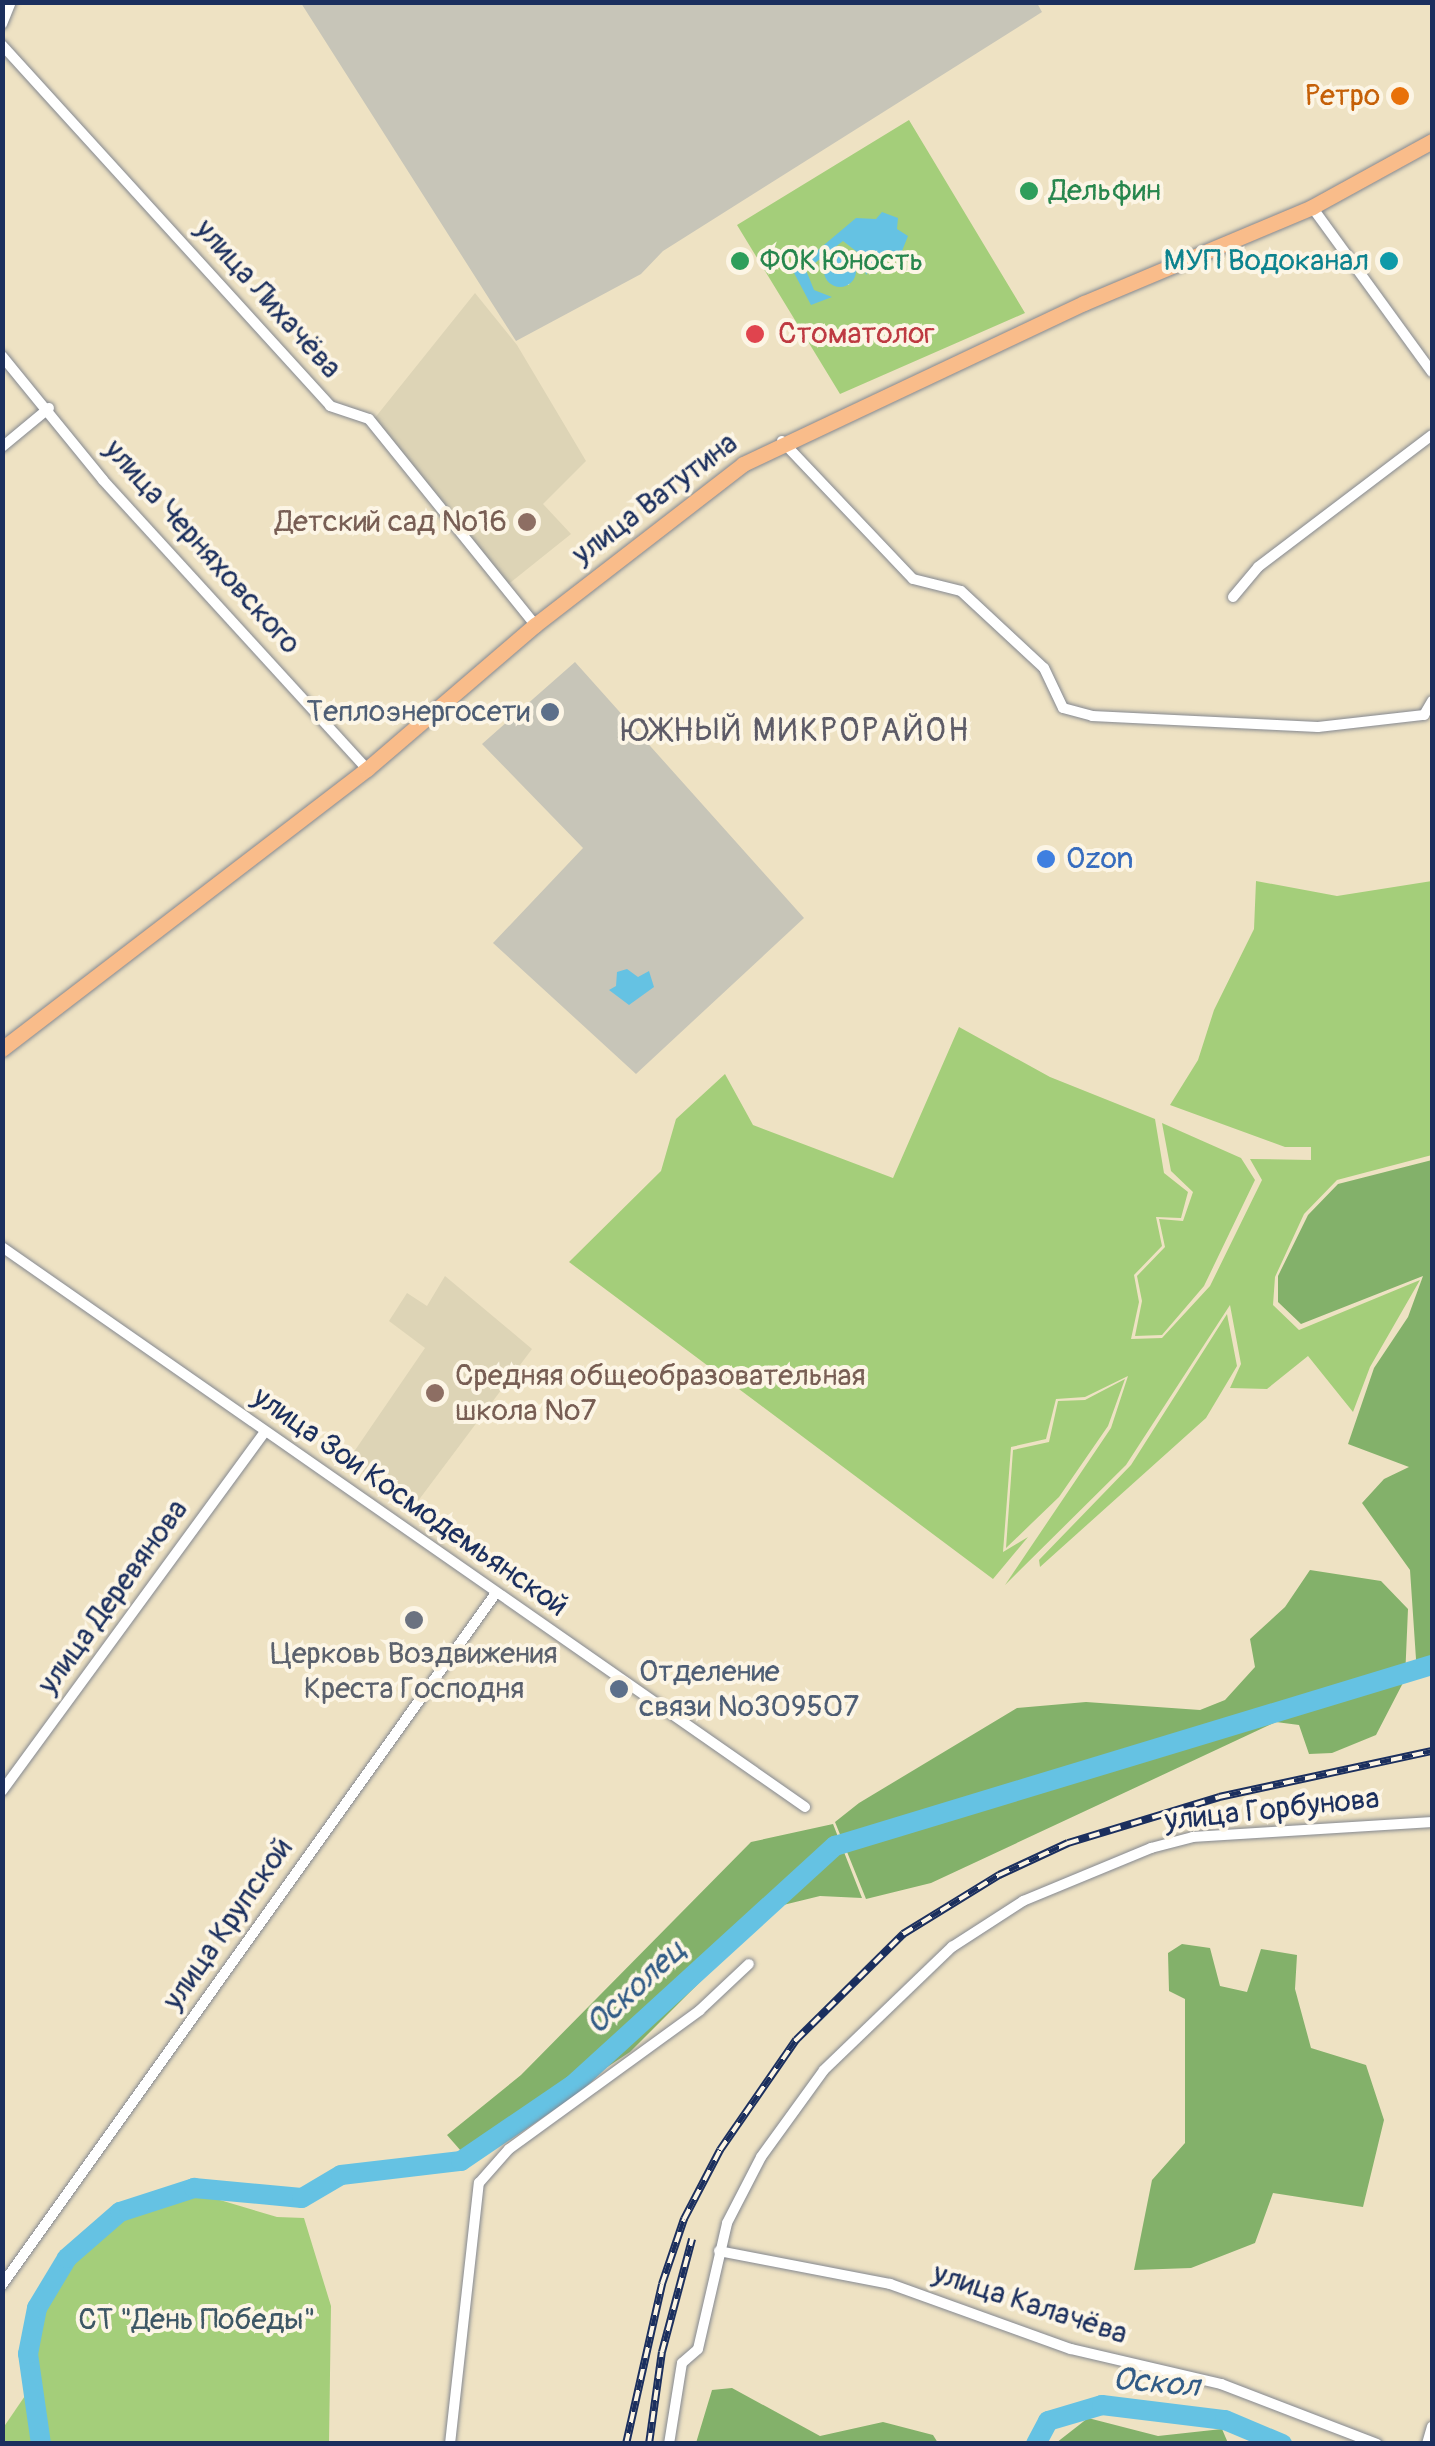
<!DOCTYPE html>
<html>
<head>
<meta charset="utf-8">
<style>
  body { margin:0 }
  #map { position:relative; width:1435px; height:2446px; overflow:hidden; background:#eee2c3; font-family:Pangolin,sans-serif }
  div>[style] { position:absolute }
  .built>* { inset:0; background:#ddd4b6 }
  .industrial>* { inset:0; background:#c7c5b8 }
  .green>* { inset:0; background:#a4ce7a }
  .forest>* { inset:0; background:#83b16a }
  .water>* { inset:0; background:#65c2e3 }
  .round { border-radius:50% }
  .river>* { height:20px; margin:-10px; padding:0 10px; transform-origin:10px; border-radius:10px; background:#65c2e3 }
  .roads { filter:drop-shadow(0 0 2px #848890) drop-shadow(0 0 2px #848890) }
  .minor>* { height:10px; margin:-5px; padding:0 5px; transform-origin:5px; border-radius:5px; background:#fff }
  .primary>* { height:15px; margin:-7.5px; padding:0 7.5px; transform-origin:7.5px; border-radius:7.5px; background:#f9bc8a }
  .rail>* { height:8px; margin-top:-4px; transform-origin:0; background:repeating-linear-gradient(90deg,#fcf5e5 0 11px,#1b2f5e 0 22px); box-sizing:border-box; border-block:2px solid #1b2f5e }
  .dots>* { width:28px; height:28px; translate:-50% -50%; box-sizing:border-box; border:5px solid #fcf5e5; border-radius:50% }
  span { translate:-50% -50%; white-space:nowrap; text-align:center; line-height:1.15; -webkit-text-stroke:8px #fcf5e5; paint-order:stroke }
  .food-label { font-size:30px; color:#c56008 }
  .right { translate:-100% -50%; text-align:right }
  .leisure-label { font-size:30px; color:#27864d }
  .left { translate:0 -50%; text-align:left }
  .culture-label { font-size:30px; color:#0d838f }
  .street-label { font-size:30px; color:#1b2f5e }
  .health-label { font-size:30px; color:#be3a42 }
  .education-label { font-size:30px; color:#785e54 }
  .service-label { font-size:30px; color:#4e5e75 }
  .shop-label { font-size:30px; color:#366cbe }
  .worship-label { font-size:30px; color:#5b616d }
  .park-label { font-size:30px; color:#3d5765 }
  .neighbourhood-label { font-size:32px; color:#5d5b67; letter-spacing:2.5px }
  .water-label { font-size:32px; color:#315b86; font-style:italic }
  .frame { position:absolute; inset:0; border:5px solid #1b2f5e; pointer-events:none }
</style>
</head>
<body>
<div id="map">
  <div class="built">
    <i style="clip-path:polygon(475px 293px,517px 345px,586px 461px,543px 504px,571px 534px,505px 587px,374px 419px)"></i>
    <i style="clip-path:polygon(445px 1276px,532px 1349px,415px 1505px,347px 1462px,425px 1348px,389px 1321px,407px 1293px,427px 1306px)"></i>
  </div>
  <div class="industrial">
    <i style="clip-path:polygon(1037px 3px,1042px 12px,663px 251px,641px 274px,516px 341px,301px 3px)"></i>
    <i style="clip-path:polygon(575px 662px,804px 918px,636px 1074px,493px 943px,583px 848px,482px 744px)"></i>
  </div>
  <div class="green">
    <i style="clip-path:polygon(evenodd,909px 120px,1025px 313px,840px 394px,737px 225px,909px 120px,831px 257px,854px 262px,849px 285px,826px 279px,831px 257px)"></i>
    <i style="clip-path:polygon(1256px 881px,1337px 896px,1432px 881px,1432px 1155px,1337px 1180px,1304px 1214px,1275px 1277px,1273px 1305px,1299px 1330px,1420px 1280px,1370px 1367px,1353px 1412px,1308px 1356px,1267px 1389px,1230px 1388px,1241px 1364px,1230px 1305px,1126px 1465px,1005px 1585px,1111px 1428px,1128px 1376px,1085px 1397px,1056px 1399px,1046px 1439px,1011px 1447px,1003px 1552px,1028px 1537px,993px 1579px,569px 1262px,661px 1171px,676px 1119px,725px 1074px,753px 1125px,893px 1178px,959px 1027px,1050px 1077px,1155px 1119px,1164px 1173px,1188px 1192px,1181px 1218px,1156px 1217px,1162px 1246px,1134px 1275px,1139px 1302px,1131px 1339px,1162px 1338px,1210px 1286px,1262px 1180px,1250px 1159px,1311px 1160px,1311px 1147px,1285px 1147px,1170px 1105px,1198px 1060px,1214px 1010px,1254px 929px)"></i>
    <i style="clip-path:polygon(1162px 1123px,1241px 1158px,1255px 1180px,1204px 1286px,1162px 1335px,1135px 1336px,1142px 1301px,1137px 1276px,1165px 1247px,1159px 1219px,1183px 1221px,1193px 1192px,1171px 1171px)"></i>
    <i style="clip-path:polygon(1227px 1314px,1237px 1366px,1206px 1418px,1040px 1567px,1039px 1560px,1131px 1465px)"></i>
    <i style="clip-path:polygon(1125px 1379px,1108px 1426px,1059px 1497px,1006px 1548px,1013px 1450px,1049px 1442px,1058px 1401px,1085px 1400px)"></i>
    <i style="clip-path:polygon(193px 2192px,277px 2217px,304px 2218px,331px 2306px,329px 2443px,44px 2443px,31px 2354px,40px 2310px,63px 2269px,122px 2217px)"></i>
    <i style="clip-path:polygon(27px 2393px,37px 2443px,3px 2443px,3px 2428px)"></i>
  </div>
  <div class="forest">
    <i style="clip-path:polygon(1432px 1160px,1432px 1669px,1417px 1674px,1410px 1570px,1362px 1503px,1384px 1479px,1409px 1467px,1348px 1444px,1374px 1368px,1408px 1317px,1423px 1276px,1301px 1324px,1278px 1302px,1278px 1276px,1308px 1215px,1338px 1184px)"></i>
    <i style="clip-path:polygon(1310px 1570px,1381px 1581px,1408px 1609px,1405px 1679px,1376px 1735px,1332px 1753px,1309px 1754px,1299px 1725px,1276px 1722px,931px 1883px,866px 1899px,835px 1822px,859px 1803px,1017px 1708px,1086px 1702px,1200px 1710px,1225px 1700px,1255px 1667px,1250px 1639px,1285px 1607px)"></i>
    <i style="clip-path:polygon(833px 1824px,862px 1898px,820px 1896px,775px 1907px,630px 2052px,468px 2159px,447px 2135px,521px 2075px,751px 1842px)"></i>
    <i style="clip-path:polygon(1182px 1944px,1210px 1948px,1220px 1986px,1247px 1992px,1261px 1949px,1297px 1955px,1295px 1989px,1311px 2048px,1366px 2065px,1384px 2120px,1363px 2207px,1273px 2193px,1255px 2243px,1191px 2268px,1134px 2270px,1152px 2180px,1185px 2143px,1185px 1999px,1169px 1991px,1168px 1953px)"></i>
    <i style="clip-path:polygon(732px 2388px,820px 2436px,883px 2422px,933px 2435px,938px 2443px,696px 2443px,712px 2390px)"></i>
    <i style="clip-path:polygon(1088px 2418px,1158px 2436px,1222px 2429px,1228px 2443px,1056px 2443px)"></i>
  </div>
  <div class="water">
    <i style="clip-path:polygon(882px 212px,898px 218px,897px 229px,908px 236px,902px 251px,879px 256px,866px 275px,861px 255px,843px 241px,806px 270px,814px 290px,832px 297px,811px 305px,793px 271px,856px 218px,876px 219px)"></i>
    <i class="round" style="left:824px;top:255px;width:32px;height:32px"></i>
    <i style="clip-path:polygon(627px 969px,638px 977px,649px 971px,654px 987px,629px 1005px,609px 990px,616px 986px,617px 972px)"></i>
  </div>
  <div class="river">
    <i style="left:41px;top:2444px;width:91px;rotate:-98.2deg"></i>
    <i style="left:28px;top:2354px;width:47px;rotate:-78.9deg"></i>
    <i style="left:37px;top:2308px;width:58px;rotate:-59deg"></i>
    <i style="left:67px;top:2258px;width:70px;rotate:-41deg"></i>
    <i style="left:120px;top:2212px;width:78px;rotate:-18deg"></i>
    <i style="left:194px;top:2188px;width:108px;rotate:5.3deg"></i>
    <i style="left:302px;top:2198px;width:45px;rotate:-30.5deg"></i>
    <i style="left:341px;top:2175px;width:121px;rotate:-6.7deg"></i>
    <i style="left:461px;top:2161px;width:135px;rotate:-34.2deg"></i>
    <i style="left:573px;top:2085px;width:355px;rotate:-42.4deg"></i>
    <i style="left:835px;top:1846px;width:624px;rotate:-16.87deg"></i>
    <i style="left:1036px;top:2444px;width:26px;rotate:-62deg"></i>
    <i style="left:1048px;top:2421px;width:56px;rotate:-16.5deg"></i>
    <i style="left:1102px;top:2405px;width:124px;rotate:7deg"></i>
    <i style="left:1225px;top:2420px;width:62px;rotate:22.8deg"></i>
  </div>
  <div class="roads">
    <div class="minor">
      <i style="left:2px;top:24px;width:24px;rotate:-68deg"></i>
      <i style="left:2px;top:45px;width:488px;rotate:47.7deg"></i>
      <i style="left:330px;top:406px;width:41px;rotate:18.4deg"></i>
      <i style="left:369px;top:419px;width:265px;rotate:51.1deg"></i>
      <i style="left:1312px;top:207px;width:204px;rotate:54deg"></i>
      <i style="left:2px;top:356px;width:160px;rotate:50.8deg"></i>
      <i style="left:103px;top:480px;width:391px;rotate:47.6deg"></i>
      <i style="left:782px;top:441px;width:190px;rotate:46.5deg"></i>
      <i style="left:913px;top:579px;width:49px;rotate:14deg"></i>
      <i style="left:961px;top:591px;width:113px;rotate:42.9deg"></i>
      <i style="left:1044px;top:668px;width:44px;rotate:64.6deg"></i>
      <i style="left:1063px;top:708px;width:30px;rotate:15deg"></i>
      <i style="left:1092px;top:716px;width:226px;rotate:2.8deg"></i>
      <i style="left:1318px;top:727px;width:107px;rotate:-6.5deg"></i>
      <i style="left:1424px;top:715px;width:16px;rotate:-60deg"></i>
      <i style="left:2px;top:447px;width:61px;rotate:-39.7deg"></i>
      <i style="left:1233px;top:597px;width:39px;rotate:-50deg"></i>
      <i style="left:1258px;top:567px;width:218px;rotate:-37.2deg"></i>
      <i style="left:2px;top:1247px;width:979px;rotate:34.89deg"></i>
      <i style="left:2px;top:1791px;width:445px;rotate:-53.8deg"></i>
      <i style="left:719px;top:2251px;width:174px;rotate:10.9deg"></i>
      <i style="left:890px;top:2284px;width:192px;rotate:19.8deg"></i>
      <i style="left:1071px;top:2349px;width:154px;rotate:13.1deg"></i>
      <i style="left:1221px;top:2384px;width:167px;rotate:21deg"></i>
      <i style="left:2px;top:2285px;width:850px;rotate:-54.48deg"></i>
      <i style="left:450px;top:2444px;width:263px;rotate:-83.7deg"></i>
      <i style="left:479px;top:2183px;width:45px;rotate:-48.6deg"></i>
      <i style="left:509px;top:2149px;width:236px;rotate:-36deg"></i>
      <i style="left:700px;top:2010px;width:67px;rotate:-43.2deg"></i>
      <i style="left:669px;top:2444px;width:82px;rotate:-80.9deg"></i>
      <i style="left:682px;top:2363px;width:21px;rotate:-41deg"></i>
      <i style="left:698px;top:2349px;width:129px;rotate:-77deg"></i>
      <i style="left:727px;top:2223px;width:74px;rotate:-62.7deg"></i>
      <i style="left:761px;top:2157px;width:107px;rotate:-54.1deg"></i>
      <i style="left:824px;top:2070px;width:178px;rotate:-43.9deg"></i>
      <i style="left:952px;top:1947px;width:85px;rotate:-32.9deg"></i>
      <i style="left:1023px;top:1901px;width:139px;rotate:-22.5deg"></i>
      <i style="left:1151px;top:1848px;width:43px;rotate:-14.7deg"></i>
      <i style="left:1193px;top:1837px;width:239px;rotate:-3.6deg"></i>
      <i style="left:1427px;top:2444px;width:18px;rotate:-74deg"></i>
    </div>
    <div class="primary">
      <i style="left:2px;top:1049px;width:460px;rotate:-37.5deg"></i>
      <i style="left:367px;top:769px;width:221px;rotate:-40.6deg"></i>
      <i style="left:535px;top:625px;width:263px;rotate:-37.7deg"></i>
      <i style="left:743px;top:464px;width:377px;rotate:-25.3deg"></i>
      <i style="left:1084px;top:303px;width:247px;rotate:-22.8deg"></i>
      <i style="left:1312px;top:207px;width:137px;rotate:-28.8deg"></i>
    </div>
  </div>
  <div class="rail">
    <i style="left:626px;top:2444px;width:164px;rotate:-77.3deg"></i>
    <i style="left:662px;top:2284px;width:69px;rotate:-71.3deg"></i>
    <i style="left:684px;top:2219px;width:78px;rotate:-62.4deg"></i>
    <i style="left:720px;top:2150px;width:134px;rotate:-55.4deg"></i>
    <i style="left:796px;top:2040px;width:151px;rotate:-44.7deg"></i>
    <i style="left:903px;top:1934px;width:113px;rotate:-31.6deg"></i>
    <i style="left:999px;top:1875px;width:76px;rotate:-24.9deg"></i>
    <i style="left:1068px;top:1843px;width:158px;rotate:-16.9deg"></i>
    <i style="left:1219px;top:1797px;width:218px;rotate:-12.2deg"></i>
    <i style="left:649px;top:2444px;width:93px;rotate:-82deg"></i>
    <i style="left:662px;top:2352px;width:117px;rotate:-75.1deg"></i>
  </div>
  <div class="dots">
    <i style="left:1400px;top:96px;background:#e8710a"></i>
    <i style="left:1029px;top:191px;background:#2e9e5b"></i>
    <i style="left:740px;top:261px;background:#2e9e5b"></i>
    <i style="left:1389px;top:261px;background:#0f9aa8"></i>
    <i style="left:755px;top:334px;background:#e0444e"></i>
    <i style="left:527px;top:522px;background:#8d6e63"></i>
    <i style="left:550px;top:712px;background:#5c6f8a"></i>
    <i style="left:1046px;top:859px;background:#3f7fe0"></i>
    <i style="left:435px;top:1393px;background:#8d6e63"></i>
    <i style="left:414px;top:1620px;background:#6b7280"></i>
    <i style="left:619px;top:1689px;background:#5c6f8a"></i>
  </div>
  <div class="food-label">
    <span class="right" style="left:1380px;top:96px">Ретро</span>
  </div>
  <div class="leisure-label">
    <span class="left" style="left:1049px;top:191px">Дельфин</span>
    <span class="left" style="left:760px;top:261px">ФОК Юность</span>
  </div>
  <div class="culture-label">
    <span class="right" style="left:1369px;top:261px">МУП Водоканал</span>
  </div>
  <div class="street-label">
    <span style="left:268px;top:299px;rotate:48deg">улица Лихачёва</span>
    <span style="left:655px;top:499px;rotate:-37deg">улица Ватутина</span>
    <span style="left:202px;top:547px;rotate:48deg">улица Черняховского</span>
    <span style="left:410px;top:1502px;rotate:35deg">улица Зои Космодемьянской</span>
    <span style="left:113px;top:1597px;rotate:-54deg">улица Деревянова</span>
    <span style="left:1272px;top:1810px;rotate:-6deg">улица Горбунова</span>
    <span style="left:228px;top:1924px;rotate:-55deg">улица Крупской</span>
    <span style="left:1030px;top:2304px;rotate:18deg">улица Калачёва</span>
  </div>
  <div class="health-label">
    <span class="left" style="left:778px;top:334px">Стоматолог</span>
  </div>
  <div class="education-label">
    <span class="right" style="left:507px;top:522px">Детский сад №16</span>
    <span class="left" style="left:455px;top:1393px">Средняя общеобразовательная<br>школа №7</span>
  </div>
  <div class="service-label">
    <span class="right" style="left:530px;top:712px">Теплоэнергосети</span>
    <span class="left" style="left:639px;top:1689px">Отделение<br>связи №309507</span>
  </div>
  <div class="shop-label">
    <span class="left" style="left:1066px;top:859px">Ozon</span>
  </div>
  <div class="worship-label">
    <span style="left:414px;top:1671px">Церковь Воздвижения<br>Креста Господня</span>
  </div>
  <div class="park-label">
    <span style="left:197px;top:2320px">СТ "День Победы"</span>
  </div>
  <div class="neighbourhood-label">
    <span style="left:796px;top:731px">ЮЖНЫЙ МИКРОРАЙОН</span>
  </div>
  <div class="water-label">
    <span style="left:636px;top:1987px;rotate:-43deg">Осколец</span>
    <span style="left:1156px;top:2383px;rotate:5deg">Оскол</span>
  </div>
  <div class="frame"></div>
</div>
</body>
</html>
